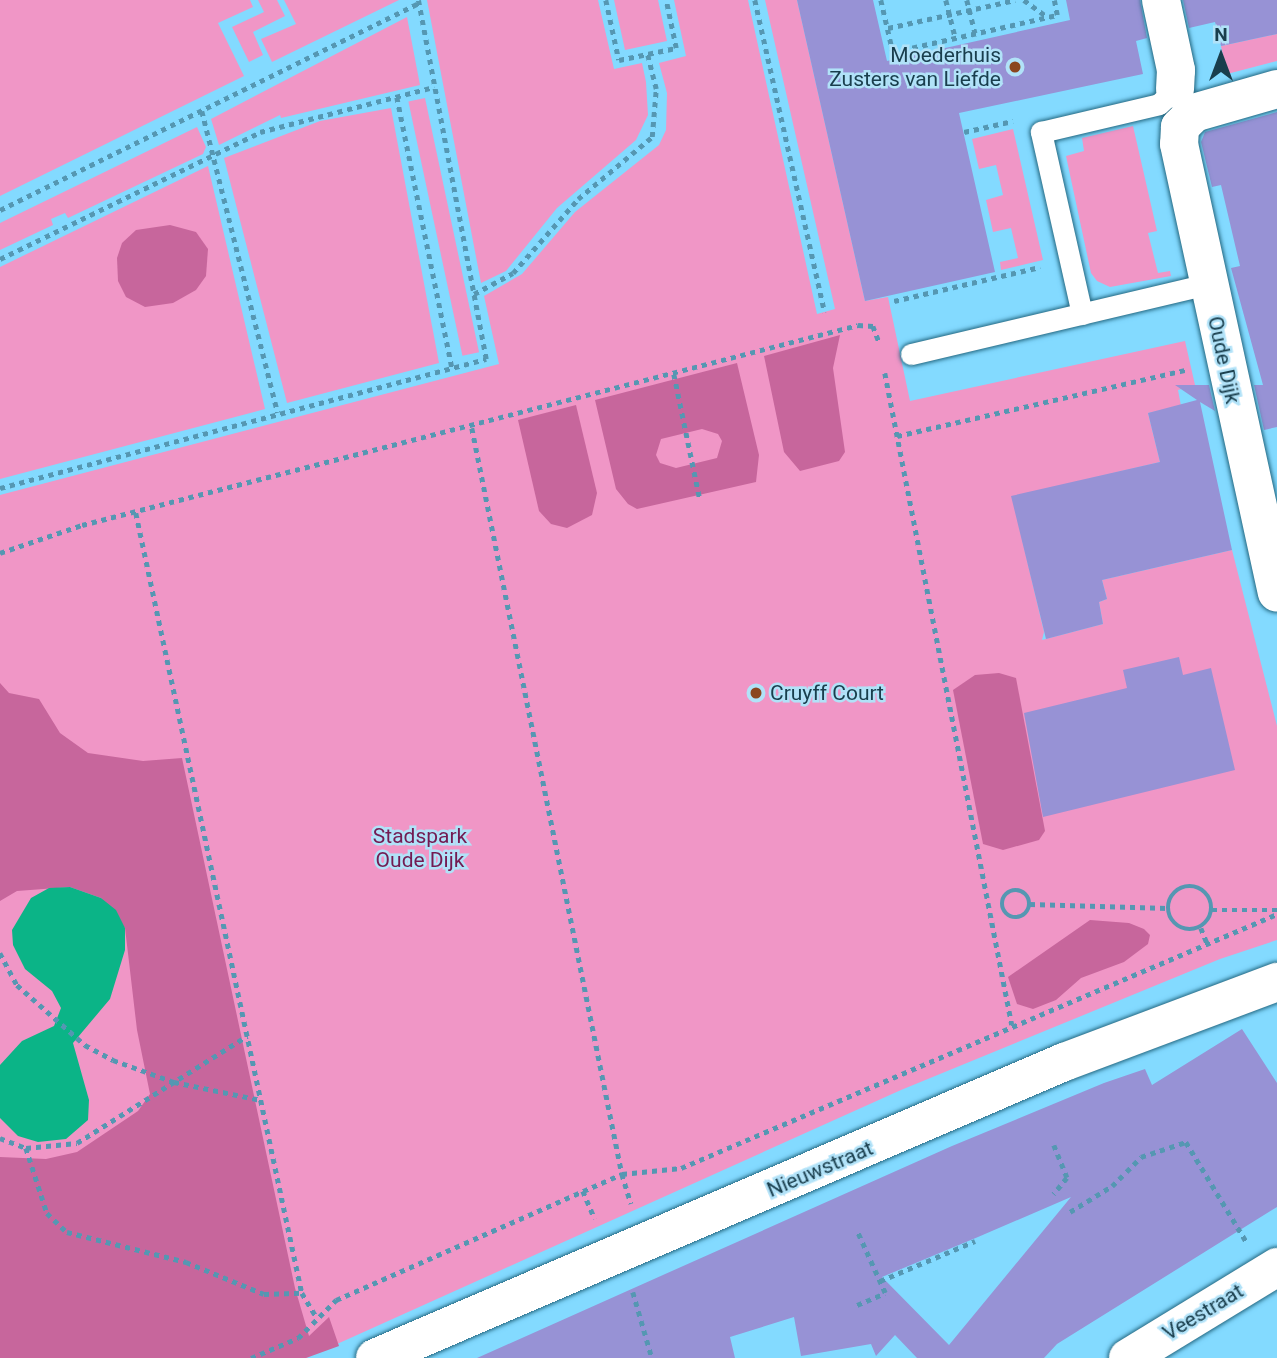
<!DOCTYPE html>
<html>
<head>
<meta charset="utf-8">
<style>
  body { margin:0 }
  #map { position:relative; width:1277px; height:1358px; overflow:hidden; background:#83daff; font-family:Roboto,sans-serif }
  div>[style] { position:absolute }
  .green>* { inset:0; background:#f096c6; transform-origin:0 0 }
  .forest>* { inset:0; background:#c7669c }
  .water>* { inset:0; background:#0bb487 }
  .building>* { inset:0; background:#9792d5 }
  .path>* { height:4.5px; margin-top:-2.25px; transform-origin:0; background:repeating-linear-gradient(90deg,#5597b2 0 5px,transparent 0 10px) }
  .path>.ring { margin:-2.25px; padding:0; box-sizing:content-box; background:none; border:4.5px solid #5597b2; border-radius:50% }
  .roads { filter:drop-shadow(0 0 2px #246882) drop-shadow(0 0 2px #246882) }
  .service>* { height:21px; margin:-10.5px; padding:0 10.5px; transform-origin:10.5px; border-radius:10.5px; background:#fff }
  .minor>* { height:38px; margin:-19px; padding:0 19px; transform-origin:19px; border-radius:19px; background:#fff }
  .dots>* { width:19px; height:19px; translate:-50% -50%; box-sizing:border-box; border:4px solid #b1e2f8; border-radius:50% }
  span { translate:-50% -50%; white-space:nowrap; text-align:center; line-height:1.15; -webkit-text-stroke:5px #b1e2f8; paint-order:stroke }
  .poi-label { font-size:21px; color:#193e4d }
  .right { translate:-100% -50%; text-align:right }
  .left { translate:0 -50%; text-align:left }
  .street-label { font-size:21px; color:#193e4d }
  .park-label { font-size:21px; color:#731b52 }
  .north { position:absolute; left:1186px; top:21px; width:70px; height:70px; -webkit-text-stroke:5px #b1e2f8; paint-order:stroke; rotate:0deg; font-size:19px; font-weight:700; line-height:28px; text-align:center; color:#193e4d }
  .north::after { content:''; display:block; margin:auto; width:24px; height:32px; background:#193e4d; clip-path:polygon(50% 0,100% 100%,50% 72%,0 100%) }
</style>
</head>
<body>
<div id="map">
  <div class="green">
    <i style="clip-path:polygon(0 0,250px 0,253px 7px,218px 23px,244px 76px,0 196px)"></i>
    <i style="clip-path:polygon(258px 0,277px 0,285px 16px,253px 32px,263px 55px,249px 62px,232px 27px,264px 12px)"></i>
    <i style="clip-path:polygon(284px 0,399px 0,272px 62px,261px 39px,296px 24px)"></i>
    <i style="clip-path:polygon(427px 0,598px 0,614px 69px,642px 63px,646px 82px,648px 115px,636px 140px,557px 208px,506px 271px,481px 283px)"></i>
    <i style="clip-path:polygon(614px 0,658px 0,667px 41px,625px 50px)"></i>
    <i style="clip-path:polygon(674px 0,748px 0,817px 314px,835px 309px,765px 0,797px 0,865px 301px,888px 297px,910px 401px,1185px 341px,1195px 385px,1178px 390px,1181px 406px,1148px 413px,1160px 462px,1012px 497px,1044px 632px,1042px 640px,1103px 624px,1099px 602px,1107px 599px,1102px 580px,1232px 550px,1277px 726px,1277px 940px,1220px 959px,901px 1090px,306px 1358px,0 1358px,0 495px,499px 364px,484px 296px,522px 274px,575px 212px,659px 145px,666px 130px,667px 93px,659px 63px,686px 56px)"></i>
    <i style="clip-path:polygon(407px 17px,420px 85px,281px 118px,280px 115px,219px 145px,211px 119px)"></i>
    <i style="clip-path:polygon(1277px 34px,1277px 61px,1227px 74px,1221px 46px)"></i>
    <i style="left:425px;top:98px;width:260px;height:17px;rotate:78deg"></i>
    <i style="clip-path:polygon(391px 108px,439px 363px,287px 403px,224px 158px,320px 121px)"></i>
    <i style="clip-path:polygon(1133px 126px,1157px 231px,1148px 233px,1158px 273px,1170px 271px,1171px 276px,1110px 287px,1097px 281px,1091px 273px,1066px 156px,1084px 151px,1082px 138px)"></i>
    <i style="clip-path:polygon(197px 127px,206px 147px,203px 154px,68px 218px,65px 213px,51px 219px,53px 225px,0 250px,0 223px)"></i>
    <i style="clip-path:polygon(1013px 129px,1043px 260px,1001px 270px,1000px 262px,1018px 258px,1011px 228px,993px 232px,986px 200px,1003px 195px,996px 165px,979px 169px,972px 139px)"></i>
    <i style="clip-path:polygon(208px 166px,265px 409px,0 479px,0 267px)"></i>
  </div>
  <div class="forest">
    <i style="clip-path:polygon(170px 225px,196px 232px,208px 249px,206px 276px,196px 290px,173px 303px,145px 307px,126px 297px,118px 281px,117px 258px,122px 243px,136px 230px)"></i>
    <i style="clip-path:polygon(840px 335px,833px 368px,845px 452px,839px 461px,800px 471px,784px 452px,764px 356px)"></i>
    <i style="clip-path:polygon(evenodd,737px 363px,759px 455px,756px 482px,637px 509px,628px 504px,616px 489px,595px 400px,737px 363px,702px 429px,718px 434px,722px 441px,717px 458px,676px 468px,660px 463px,656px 455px,661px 439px,702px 429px)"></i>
    <i style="clip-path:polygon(576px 405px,597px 493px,592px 515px,567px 528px,551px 524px,539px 511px,518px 420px)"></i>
    <i style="clip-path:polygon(999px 673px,1016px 678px,1045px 831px,1039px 840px,1003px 850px,983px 844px,953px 690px,975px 675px)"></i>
    <i style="clip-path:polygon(0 683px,9px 693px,39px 699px,60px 733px,88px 753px,143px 761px,182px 758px,295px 1288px,309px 1336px,329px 1317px,339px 1346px,306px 1358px,0 1358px,0 1157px,46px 1159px,77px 1152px,138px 1111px,150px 1094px,137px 1030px,125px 928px,101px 898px,70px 887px,17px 891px,0 901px)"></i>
    <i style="clip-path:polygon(1090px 920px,1129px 923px,1144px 929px,1150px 935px,1148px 944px,1124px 962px,1081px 978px,1056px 1000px,1033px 1009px,1017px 1004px,1008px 977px)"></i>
  </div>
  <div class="water">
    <i style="clip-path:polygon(70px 887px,101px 898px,116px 910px,125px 928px,125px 950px,110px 999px,73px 1043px,89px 1100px,88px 1120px,66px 1139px,38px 1142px,18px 1136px,0 1118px,0 1065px,22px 1041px,54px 1026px,61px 1008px,52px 991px,25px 969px,13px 945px,12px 930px,31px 898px,49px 888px)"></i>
  </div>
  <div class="building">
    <i style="clip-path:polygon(797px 0,873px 0,887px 61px,1070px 20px,1066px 0,1140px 0,1147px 38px,1136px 41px,1143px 74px,959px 113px,995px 272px,865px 301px)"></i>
    <i style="clip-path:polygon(1183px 0,1277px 0,1277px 34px,1221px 46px,1215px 22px,1189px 28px)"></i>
    <i style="clip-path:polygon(1277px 112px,1277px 427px,1264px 430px,1254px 385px,1263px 385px,1231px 268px,1240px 266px,1221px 185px,1212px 187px,1201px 142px,1205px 132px)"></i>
    <i style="clip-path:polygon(1175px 385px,1209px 385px,1215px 411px,1200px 402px,1232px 550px,1102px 580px,1107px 599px,1099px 602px,1103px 624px,1046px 639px,1011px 496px,1160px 462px,1148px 413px,1197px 400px)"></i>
    <i style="clip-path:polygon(1179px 657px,1183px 675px,1211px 668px,1235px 770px,1043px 817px,1024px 713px,1127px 688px,1123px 670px)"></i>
    <i style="clip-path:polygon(evenodd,1242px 1029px,1277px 1083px,1277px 1207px,1057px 1344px,1044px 1358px,917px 1358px,895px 1335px,876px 1356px,871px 1344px,801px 1356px,794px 1317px,730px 1337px,735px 1358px,477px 1358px,952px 1146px,1104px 1083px,1145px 1069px,1152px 1085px,1242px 1029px,1071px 1197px,949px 1345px,882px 1277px,978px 1237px,1071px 1197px)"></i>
  </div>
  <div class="path">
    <i style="left:606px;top:0;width:61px;rotate:77.8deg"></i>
    <i style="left:619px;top:60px;width:58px;rotate:-11.9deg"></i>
    <i style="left:676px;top:48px;width:49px;rotate:-101.8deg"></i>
    <i style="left:755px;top:0;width:320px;rotate:77.4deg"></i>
    <i style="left:881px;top:0;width:53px;rotate:77deg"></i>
    <i style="left:893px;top:52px;width:168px;rotate:-12.7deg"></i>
    <i style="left:1057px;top:15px;width:15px;rotate:-101deg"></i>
    <i style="left:946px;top:0;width:38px;rotate:76deg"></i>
    <i style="left:967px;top:0;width:34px;rotate:76deg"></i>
    <i style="left:1024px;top:0;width:27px;rotate:36deg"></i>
    <i style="left:888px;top:28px;width:130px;rotate:-12.4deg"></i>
    <i style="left:397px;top:97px;width:277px;rotate:78.5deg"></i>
    <i style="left:202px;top:111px;width:311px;rotate:75.9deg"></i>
    <i style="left:964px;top:132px;width:50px;rotate:-12.7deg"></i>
    <i style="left:0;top:210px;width:466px;rotate:-26.3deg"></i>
    <i style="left:0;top:259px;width:289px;rotate:-26deg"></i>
    <i style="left:260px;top:132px;width:180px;rotate:-14.5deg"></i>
    <i style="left:474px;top:294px;width:44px;rotate:-28.3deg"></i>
    <i style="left:513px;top:273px;width:98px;rotate:-48.7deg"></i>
    <i style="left:578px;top:199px;width:97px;rotate:-40deg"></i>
    <i style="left:652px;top:137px;width:48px;rotate:-85.2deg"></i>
    <i style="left:656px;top:89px;width:36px;rotate:-104deg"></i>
    <i style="left:894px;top:301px;width:150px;rotate:-13.1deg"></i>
    <i style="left:885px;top:373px;width:664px;rotate:78.98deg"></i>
    <i style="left:674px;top:374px;width:129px;rotate:78.3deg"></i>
    <i style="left:472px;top:428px;width:761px;rotate:78.63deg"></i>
    <i style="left:622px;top:1174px;width:31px;rotate:73deg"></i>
    <i style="left:897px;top:436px;width:296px;rotate:-12.9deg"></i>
    <i style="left:0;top:488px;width:503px;rotate:-14.87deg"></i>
    <i style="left:486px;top:359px;width:365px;rotate:-100.7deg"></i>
    <i style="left:136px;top:513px;width:797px;rotate:77.99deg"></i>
    <i style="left:302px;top:1293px;width:27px;rotate:59deg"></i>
    <i style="left:0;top:553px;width:87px;rotate:-18.9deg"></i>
    <i style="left:82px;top:525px;width:801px;rotate:-14.45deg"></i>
    <i style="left:858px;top:325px;width:15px;rotate:4deg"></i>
    <i style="left:873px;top:326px;width:19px;rotate:69deg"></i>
    <i class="ring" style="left:1168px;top:886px;width:39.5px;height:39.5px"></i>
    <i class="ring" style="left:1002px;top:890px;width:23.5px;height:23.5px"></i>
    <i style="left:1030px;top:904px;width:138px;rotate:1.7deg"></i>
    <i style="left:1212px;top:910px;width:65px"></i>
    <i style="left:1201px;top:928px;width:16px;rotate:68deg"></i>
    <i style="left:0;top:953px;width:36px;rotate:62deg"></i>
    <i style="left:17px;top:985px;width:91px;rotate:41.4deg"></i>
    <i style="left:85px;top:1045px;width:32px;rotate:28deg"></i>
    <i style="left:113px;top:1060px;width:65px;rotate:19.8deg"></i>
    <i style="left:174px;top:1082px;width:89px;rotate:11.7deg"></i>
    <i style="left:0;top:1138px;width:28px;rotate:21deg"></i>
    <i style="left:26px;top:1148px;width:51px;rotate:-5.6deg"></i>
    <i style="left:77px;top:1143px;width:201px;rotate:-32.2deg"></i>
    <i style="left:1054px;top:1145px;width:35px;rotate:68deg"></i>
    <i style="left:1067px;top:1178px;width:21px;rotate:129deg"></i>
    <i style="left:26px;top:1148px;width:68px;rotate:72.1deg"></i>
    <i style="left:47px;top:1213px;width:28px;rotate:44deg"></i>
    <i style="left:67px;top:1232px;width:123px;rotate:14.1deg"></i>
    <i style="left:186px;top:1262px;width:84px;rotate:22.3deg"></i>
    <i style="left:264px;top:1294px;width:38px;rotate:-2deg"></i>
    <i style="left:583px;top:1191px;width:30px;rotate:67deg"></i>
    <i style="left:1070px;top:1212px;width:49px;rotate:-31.8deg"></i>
    <i style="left:1112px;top:1186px;width:41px;rotate:-45deg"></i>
    <i style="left:1141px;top:1157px;width:47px;rotate:-18.4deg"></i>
    <i style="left:1186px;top:1142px;width:116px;rotate:58.8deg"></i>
    <i style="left:880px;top:1281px;width:103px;rotate:-22.8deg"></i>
    <i style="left:633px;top:1292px;width:69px;rotate:73.9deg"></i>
    <i style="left:857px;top:1305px;width:30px;rotate:-23deg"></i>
    <i style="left:885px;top:1293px;width:68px;rotate:-114.3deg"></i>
    <i style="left:251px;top:1358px;width:51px;rotate:-23.1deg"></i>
    <i style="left:298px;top:1338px;width:54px;rotate:-45deg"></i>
    <i style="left:336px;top:1300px;width:313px;rotate:-23.8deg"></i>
    <i style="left:622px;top:1174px;width:59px;rotate:-5.8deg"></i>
    <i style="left:681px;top:1168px;width:648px;rotate:-23.08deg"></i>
  </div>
  <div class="roads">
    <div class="service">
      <i style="left:1082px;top:314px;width:187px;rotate:-102.7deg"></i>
      <i style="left:1041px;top:132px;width:121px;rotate:-13.3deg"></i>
      <i style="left:1159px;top:104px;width:22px;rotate:-43deg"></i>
      <i style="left:911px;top:354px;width:305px;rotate:-13.3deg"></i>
    </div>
    <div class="minor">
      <i style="left:1161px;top:0;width:72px;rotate:77.9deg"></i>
      <i style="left:1176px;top:70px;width:19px;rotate:93deg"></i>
      <i style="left:1277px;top:89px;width:86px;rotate:163.9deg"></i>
      <i style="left:1194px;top:113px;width:20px;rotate:135deg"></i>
      <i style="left:1180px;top:127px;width:17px;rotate:93deg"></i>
      <i style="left:1179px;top:144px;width:459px;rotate:77.7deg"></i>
      <i style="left:375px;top:1358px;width:750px;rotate:-23.25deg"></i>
      <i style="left:1064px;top:1062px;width:228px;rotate:-20.6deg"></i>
      <i style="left:1128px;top:1358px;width:175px;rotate:-31.4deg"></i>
    </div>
  </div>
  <div class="dots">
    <i style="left:1015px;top:67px;background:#8b461f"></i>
    <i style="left:756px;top:693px;background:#8b461f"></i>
  </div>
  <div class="poi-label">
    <span class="right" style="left:1001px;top:67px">Moederhuis<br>Zusters van Liefde</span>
    <span class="left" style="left:770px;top:693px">Cruyff Court</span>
  </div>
  <div class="street-label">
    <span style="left:1224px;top:360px;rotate:78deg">Oude Dijk</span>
    <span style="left:820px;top:1169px;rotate:-23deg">Nieuwstraat</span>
    <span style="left:1203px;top:1312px;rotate:-31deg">Veestraat</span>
  </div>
  <div class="park-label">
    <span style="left:420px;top:848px">Stadspark<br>Oude Dijk</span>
  </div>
  <div class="north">N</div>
</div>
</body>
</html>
